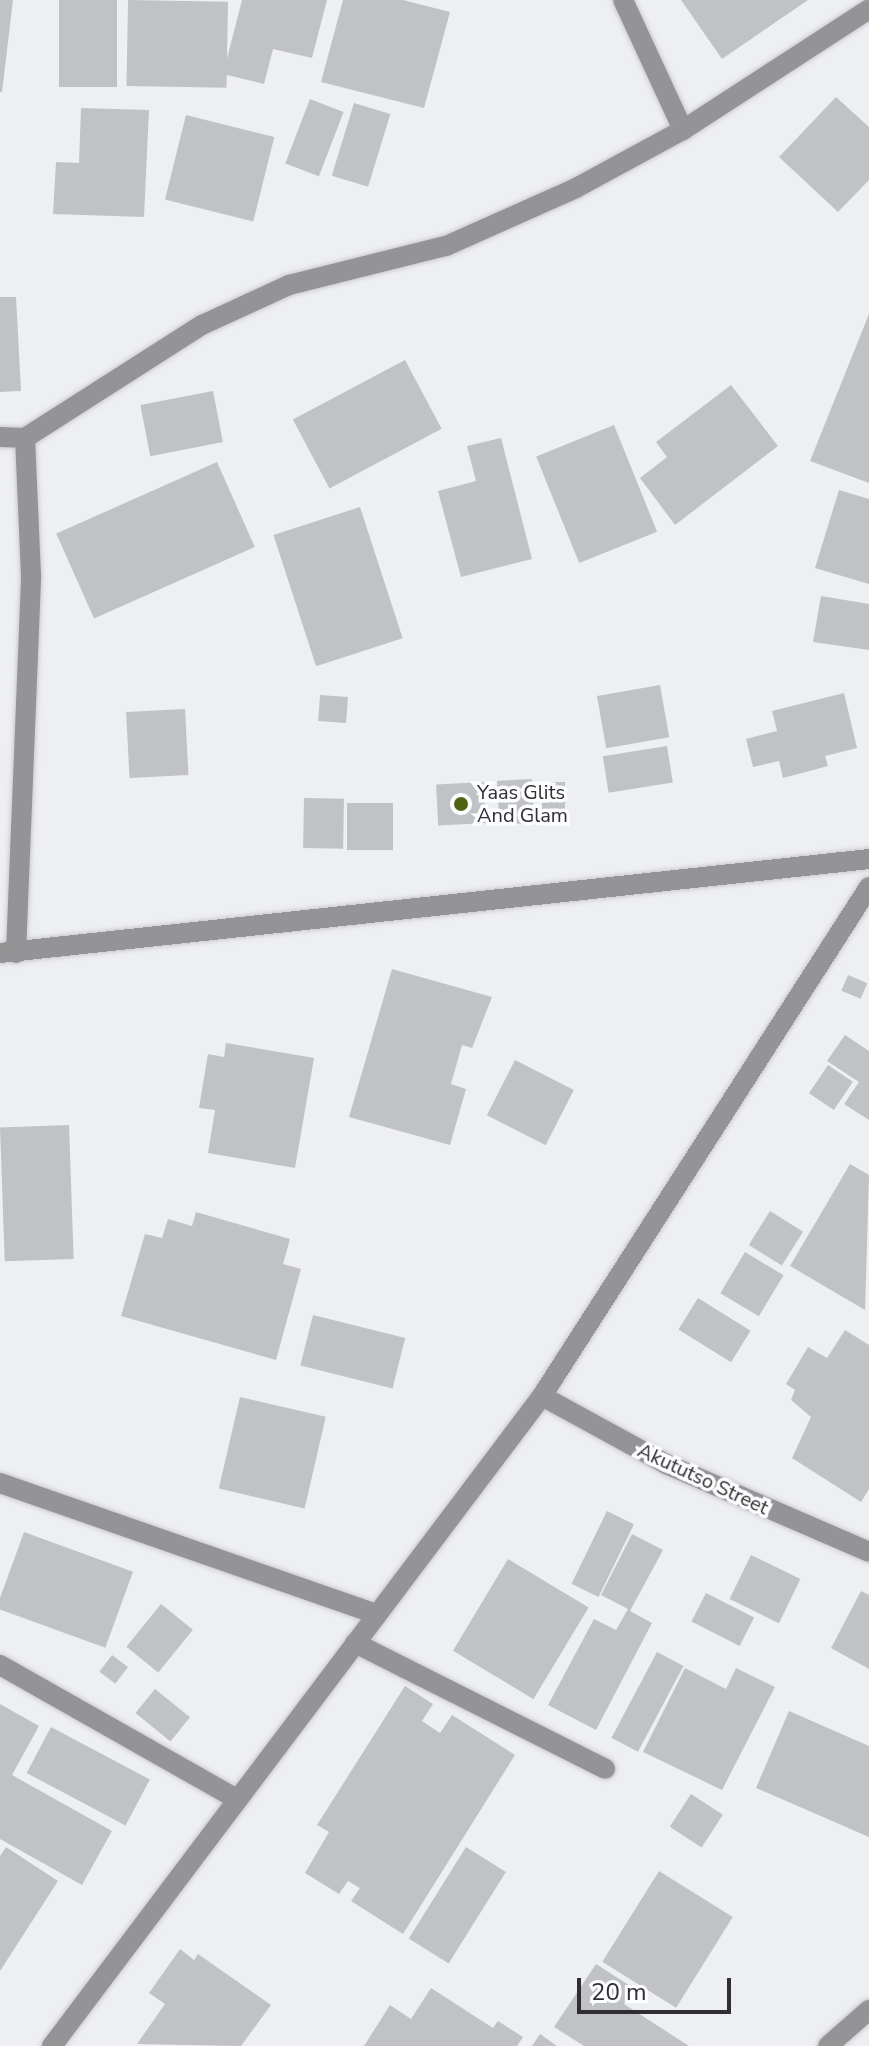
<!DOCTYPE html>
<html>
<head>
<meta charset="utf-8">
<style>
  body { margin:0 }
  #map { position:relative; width:869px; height:2046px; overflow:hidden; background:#eeeff3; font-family:"Nunito Sans",sans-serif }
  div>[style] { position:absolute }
  .building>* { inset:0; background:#c1c2c6; transform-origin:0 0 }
  .roads { filter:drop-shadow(0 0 2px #ccccd0) drop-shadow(0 0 2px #ccccd0) }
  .minor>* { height:20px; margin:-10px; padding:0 10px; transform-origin:10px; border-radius:10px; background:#949496 }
  .dots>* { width:22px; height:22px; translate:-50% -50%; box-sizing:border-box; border:4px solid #fcfdfe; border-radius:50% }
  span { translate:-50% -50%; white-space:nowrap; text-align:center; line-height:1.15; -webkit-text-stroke:7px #fcfdfe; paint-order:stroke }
  .poi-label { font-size:20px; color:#2f2f31 }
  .left { translate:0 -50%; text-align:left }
  .street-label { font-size:20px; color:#2f2f31 }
  .scale { position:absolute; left:577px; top:1978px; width:154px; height:36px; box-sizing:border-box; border:4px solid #2f2f31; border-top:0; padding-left:10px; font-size:24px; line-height:28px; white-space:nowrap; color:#2f2f31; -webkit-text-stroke:6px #fcfdfe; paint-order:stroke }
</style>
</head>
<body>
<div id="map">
  <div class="building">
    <i style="clip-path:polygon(0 0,13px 0,2px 92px,0 92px)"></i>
    <i style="left:59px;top:0;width:58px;height:87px"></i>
    <i style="left:128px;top:0;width:100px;height:86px;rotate:1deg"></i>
    <i style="clip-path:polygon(242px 0,327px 0,312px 58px,273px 49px,264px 84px,223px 74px)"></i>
    <i style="clip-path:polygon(343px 0,403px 0,450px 12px,424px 108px,321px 82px)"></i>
    <i style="clip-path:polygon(681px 0,808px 0,722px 59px)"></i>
    <i style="clip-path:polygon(836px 97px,869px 127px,869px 180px,838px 212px,779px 157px)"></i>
    <i style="left:310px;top:99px;width:36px;height:69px;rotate:21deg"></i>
    <i style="left:354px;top:103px;width:38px;height:76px;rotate:17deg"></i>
    <i style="clip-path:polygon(81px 108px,149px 110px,144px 217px,53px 214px,56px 162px,79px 163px)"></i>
    <i style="left:186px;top:115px;width:91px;height:87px;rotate:14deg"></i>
    <i style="clip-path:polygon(0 297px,16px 297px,21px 391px,0 392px)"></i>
    <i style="clip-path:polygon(869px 314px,869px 483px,810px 461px)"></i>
    <i style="left:405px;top:360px;width:78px;height:127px;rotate:62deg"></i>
    <i style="clip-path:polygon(731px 385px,778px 446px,675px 525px,640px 478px,667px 457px,656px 442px)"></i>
    <i style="left:213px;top:391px;width:52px;height:74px;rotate:79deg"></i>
    <i style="left:614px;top:425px;width:115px;height:84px;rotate:68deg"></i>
    <i style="clip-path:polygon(501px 438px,532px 559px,461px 577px,438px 491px,476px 481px,467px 446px)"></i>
    <i style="left:217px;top:462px;width:93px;height:176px;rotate:66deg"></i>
    <i style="clip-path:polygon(839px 490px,869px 499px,869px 584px,815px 568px)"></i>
    <i style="left:360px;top:507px;width:138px;height:91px;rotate:72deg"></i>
    <i style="clip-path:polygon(821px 596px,869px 604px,869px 650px,813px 642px)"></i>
    <i style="left:660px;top:685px;width:53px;height:64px;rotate:80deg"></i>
    <i style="clip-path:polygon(844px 693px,857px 748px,825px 756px,828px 766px,783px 778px,779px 761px,753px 767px,746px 739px,777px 731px,772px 711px)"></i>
    <i style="left:320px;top:695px;width:28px;height:26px;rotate:4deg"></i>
    <i style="left:185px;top:709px;width:66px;height:59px;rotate:87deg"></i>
    <i style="left:667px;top:746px;width:37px;height:65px;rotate:81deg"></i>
    <i style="left:532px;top:779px;width:44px;height:35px;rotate:87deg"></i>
    <i style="left:484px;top:782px;width:41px;height:48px;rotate:87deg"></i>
    <i style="left:542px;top:782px;width:23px;height:33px"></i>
    <i style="left:304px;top:798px;width:40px;height:50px;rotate:1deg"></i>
    <i style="left:347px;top:803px;width:46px;height:47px"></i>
    <i style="clip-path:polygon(392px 969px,492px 997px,472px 1048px,462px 1045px,451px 1084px,466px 1089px,450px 1145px,349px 1117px)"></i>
    <i style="left:848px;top:975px;width:21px;height:17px;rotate:23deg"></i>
    <i style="clip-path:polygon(845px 1035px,869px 1051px,869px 1120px,844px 1104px,859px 1082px,827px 1061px)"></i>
    <i style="clip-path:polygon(226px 1043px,314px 1058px,295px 1168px,208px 1153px,215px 1110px,199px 1108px,208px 1054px,224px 1057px)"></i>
    <i style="left:515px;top:1060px;width:66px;height:62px;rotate:27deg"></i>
    <i style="left:828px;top:1065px;width:30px;height:34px;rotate:34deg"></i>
    <i style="left:69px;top:1125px;width:134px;height:69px;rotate:88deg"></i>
    <i style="clip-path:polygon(850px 1164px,869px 1175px,865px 1310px,790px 1266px)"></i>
    <i style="left:770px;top:1211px;width:39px;height:40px;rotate:32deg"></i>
    <i style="clip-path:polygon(196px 1212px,290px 1239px,283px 1264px,301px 1269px,276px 1360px,121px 1316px,145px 1234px,162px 1238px,168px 1219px,192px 1226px)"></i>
    <i style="left:745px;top:1252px;width:45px;height:48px;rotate:31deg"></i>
    <i style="left:698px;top:1298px;width:62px;height:37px;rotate:32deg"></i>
    <i style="left:313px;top:1315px;width:95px;height:52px;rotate:14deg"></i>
    <i style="clip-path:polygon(845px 1330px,869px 1345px,869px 1489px,861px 1502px,792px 1458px,811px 1417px,791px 1400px,795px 1390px,786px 1384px,808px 1347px,827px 1358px)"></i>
    <i style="left:240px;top:1397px;width:88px;height:94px;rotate:13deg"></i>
    <i style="left:607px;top:1511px;width:30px;height:81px;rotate:26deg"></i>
    <i style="left:24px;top:1532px;width:116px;height:81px;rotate:20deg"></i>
    <i style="clip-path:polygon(632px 1534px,663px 1550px,630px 1611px,652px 1623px,596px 1730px,548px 1705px,594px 1619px,616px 1630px,628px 1609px,601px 1595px)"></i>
    <i style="left:751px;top:1555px;width:55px;height:49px;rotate:26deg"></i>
    <i style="left:508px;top:1559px;width:94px;height:107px;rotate:31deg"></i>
    <i style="clip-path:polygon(861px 1591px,869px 1595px,869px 1669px,831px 1648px)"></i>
    <i style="left:706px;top:1593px;width:54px;height:32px;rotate:27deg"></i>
    <i style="left:161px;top:1604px;width:41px;height:55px;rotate:39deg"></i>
    <i style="left:657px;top:1652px;width:30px;height:97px;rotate:28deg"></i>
    <i style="left:112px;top:1655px;width:20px;height:21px;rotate:37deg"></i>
    <i style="clip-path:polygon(685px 1668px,726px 1689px,736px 1668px,775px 1687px,722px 1790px,643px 1752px)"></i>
    <i style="clip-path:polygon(405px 1686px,433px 1704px,422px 1721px,440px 1733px,452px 1715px,515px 1755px,403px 1934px,351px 1901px,360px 1888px,348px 1881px,339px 1894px,305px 1873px,329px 1832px,317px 1825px)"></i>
    <i style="left:155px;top:1689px;width:45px;height:31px;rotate:39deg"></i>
    <i style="clip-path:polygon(0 1704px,39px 1726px,12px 1775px,112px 1831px,82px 1885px,0 1839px)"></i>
    <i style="clip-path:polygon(789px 1711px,869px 1746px,869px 1837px,756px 1788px)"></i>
    <i style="left:51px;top:1727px;width:112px;height:52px;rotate:28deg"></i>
    <i style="left:691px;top:1794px;width:38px;height:39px;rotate:33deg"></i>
    <i style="clip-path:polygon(6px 1847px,58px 1881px,0 1971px,0 1856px)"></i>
    <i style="left:466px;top:1847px;width:47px;height:108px;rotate:32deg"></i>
    <i style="left:659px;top:1871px;width:87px;height:107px;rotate:32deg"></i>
    <i style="clip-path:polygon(180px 1949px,194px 1960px,198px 1954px,271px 2005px,241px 2046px,137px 2044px,165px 2004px,149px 1993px)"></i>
    <i style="clip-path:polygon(596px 1964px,635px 1989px,624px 2004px,689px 2046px,584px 2046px,554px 2027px)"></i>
    <i style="clip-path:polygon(431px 1988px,493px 2028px,498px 2021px,523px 2037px,517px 2046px,364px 2046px,390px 2005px,411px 2019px)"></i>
    <i style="clip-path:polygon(540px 2034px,557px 2046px,532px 2046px)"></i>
  </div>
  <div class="roads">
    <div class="minor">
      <i style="left:623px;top:0;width:143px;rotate:65.2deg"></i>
      <i style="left:0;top:437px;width:25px;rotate:2deg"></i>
      <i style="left:25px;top:438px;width:210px;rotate:-32.6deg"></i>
      <i style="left:202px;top:325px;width:96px;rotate:-24.7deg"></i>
      <i style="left:289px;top:285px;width:162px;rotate:-14deg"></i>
      <i style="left:446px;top:246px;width:142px;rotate:-24deg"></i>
      <i style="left:576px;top:188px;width:122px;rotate:-28.5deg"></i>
      <i style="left:683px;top:130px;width:222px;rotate:-33deg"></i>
      <i style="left:0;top:953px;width:874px;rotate:-6.17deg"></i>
      <i style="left:16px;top:953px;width:378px;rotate:-87.7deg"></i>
      <i style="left:31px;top:575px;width:137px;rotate:-92.5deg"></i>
      <i style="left:542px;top:1396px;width:141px;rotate:28.7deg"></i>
      <i style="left:666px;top:1464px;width:221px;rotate:23.4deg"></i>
      <i style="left:0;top:1483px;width:399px;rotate:19.2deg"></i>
      <i style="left:355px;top:1643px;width:280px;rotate:26.7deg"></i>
      <i style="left:0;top:1665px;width:272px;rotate:29.5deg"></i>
      <i style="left:52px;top:2046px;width:814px;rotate:-52.99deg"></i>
      <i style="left:542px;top:1396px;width:605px;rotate:-57.28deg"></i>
      <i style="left:828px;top:2046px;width:55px;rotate:-41.3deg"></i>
    </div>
  </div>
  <div class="dots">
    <i style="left:461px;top:804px;background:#506411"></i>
  </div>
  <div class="poi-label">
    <span class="left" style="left:477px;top:804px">Yaas Glits<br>And Glam</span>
  </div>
  <div class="street-label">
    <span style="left:703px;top:1479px;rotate:25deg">Akututso Street</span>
  </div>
  <div class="scale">20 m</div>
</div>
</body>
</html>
